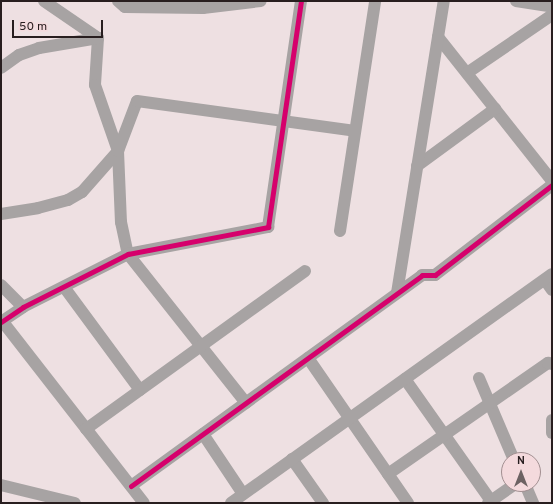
<!DOCTYPE html>
<html>
<head>
<meta charset="utf-8">
<style>
  body { margin:0 }
  #map { position:relative; width:553px; height:504px; overflow:hidden; background:#eee0e2; font-family:Overpass,sans-serif }
  div>[style] { position:absolute }
  .minor>* { height:12px; margin:-6px; padding:0 6px; transform-origin:6px; border-radius:6px; background:#a7a3a3 }
  .cycleway>* { height:5px; margin:-2.5px; padding:0 2.5px; transform-origin:2.5px; border-radius:2.5px; background:#d6006c }
  span { translate:-50% -50%; white-space:nowrap; text-align:center; line-height:1.15; -webkit-text-stroke:4px #f4dadd; paint-order:stroke }
  .frame { position:absolute; inset:0; border:2px solid #281e1f; pointer-events:none }
  .north { position:absolute; left:501px; top:452px; width:40px; height:40px; box-sizing:border-box; background:#f4dadd; border:1px solid #a28f91; border-radius:50%; rotate:0deg; font-size:11px; font-weight:700; line-height:16px; text-align:center; color:#281e1f }
  .north::after { content:''; display:block; margin:auto; width:14px; height:18px; background:#6d6263; clip-path:polygon(50% 0,100% 100%,50% 72%,0 100%) }
  .scale { position:absolute; left:12px; top:20px; width:91px; height:18px; box-sizing:border-box; border:2px solid #281e1f; border-top:0; padding-left:5px; font-size:12px; line-height:14px; white-space:nowrap; color:#281e1f; -webkit-text-stroke:3px #f4dadd; paint-order:stroke }
</style>
</head>
<body>
<div id="map">
  <div class="minor">
    <i style="left:44px;top:1px;width:65px;rotate:34.4deg"></i>
    <i style="left:118px;top:1px;width:9px;rotate:41deg"></i>
    <i style="left:125px;top:7px;width:78px;rotate:0.7deg"></i>
    <i style="left:203px;top:8px;width:58px;rotate:-6.9deg"></i>
    <i style="left:516px;top:1px;width:36px;rotate:9deg"></i>
    <i style="left:438px;top:37px;width:184px;rotate:51.6deg"></i>
    <i style="left:98px;top:38px;width:47px;rotate:93.7deg"></i>
    <i style="left:95px;top:85px;width:70px;rotate:70.8deg"></i>
    <i style="left:118px;top:151px;width:71px;rotate:87.6deg"></i>
    <i style="left:121px;top:222px;width:33px;rotate:78deg"></i>
    <i style="left:128px;top:254px;width:190px;rotate:51.6deg"></i>
    <i style="left:1px;top:68px;width:22px;rotate:-36deg"></i>
    <i style="left:19px;top:55px;width:21px;rotate:-19deg"></i>
    <i style="left:39px;top:48px;width:60px;rotate:-9.6deg"></i>
    <i style="left:467px;top:73px;width:103px;rotate:-34.3deg"></i>
    <i style="left:417px;top:166px;width:97px;rotate:-36.2deg"></i>
    <i style="left:1px;top:214px;width:37px;rotate:-9deg"></i>
    <i style="left:38px;top:208px;width:31px;rotate:-15deg"></i>
    <i style="left:68px;top:200px;width:16px;rotate:-30deg"></i>
    <i style="left:82px;top:192px;width:55px;rotate:-48.7deg"></i>
    <i style="left:118px;top:151px;width:53px;rotate:-69.2deg"></i>
    <i style="left:137px;top:101px;width:220px;rotate:7.8deg"></i>
    <i style="left:340px;top:231px;width:233px;rotate:-81.3deg"></i>
    <i style="left:545px;top:280px;width:12px;rotate:55deg"></i>
    <i style="left:1px;top:285px;width:31px;rotate:45deg"></i>
    <i style="left:64px;top:287px;width:128px;rotate:53.6deg"></i>
    <i style="left:397px;top:293px;width:296px;rotate:-80.9deg"></i>
    <i style="left:1px;top:322px;width:27px;rotate:-34deg"></i>
    <i style="left:23px;top:307px;width:118px;rotate:-26.8deg"></i>
    <i style="left:128px;top:254px;width:143px;rotate:-10.9deg"></i>
    <i style="left:268px;top:227px;width:228px;rotate:-81.7deg"></i>
    <i style="left:3px;top:322px;width:229px;rotate:52.1deg"></i>
    <i style="left:308px;top:358px;width:176px;rotate:55.4deg"></i>
    <i style="left:479px;top:378px;width:89px;rotate:66.9deg"></i>
    <i style="left:405px;top:379px;width:149px;rotate:54.8deg"></i>
    <i style="left:552px;top:420px;width:13px;rotate:90deg"></i>
    <i style="left:86px;top:429px;width:270px;rotate:-35.8deg"></i>
    <i style="left:203px;top:434px;width:72px;rotate:56.3deg"></i>
    <i style="left:292px;top:459px;width:54px;rotate:54.8deg"></i>
    <i style="left:388px;top:474px;width:195px;rotate:-34.8deg"></i>
    <i style="left:548px;top:363px;width:4px;rotate:14deg"></i>
    <i style="left:525px;top:484px;width:21px;rotate:67deg"></i>
    <i style="left:1px;top:485px;width:76px;rotate:13.7deg"></i>
    <i style="left:131px;top:486px;width:359px;rotate:-35.9deg"></i>
    <i style="left:422px;top:275px;width:13px"></i>
    <i style="left:435px;top:275px;width:148px;rotate:-37.6deg"></i>
    <i style="left:231px;top:503px;width:394px;rotate:-35.5deg"></i>
    <i style="left:488px;top:503px;width:33px;rotate:-35deg"></i>
  </div>
  <div class="cycleway">
    <i style="left:1px;top:322px;width:27px;rotate:-34deg"></i>
    <i style="left:23px;top:307px;width:118px;rotate:-26.8deg"></i>
    <i style="left:128px;top:254px;width:143px;rotate:-10.9deg"></i>
    <i style="left:268px;top:227px;width:228px;rotate:-81.7deg"></i>
    <i style="left:131px;top:486px;width:359px;rotate:-35.9deg"></i>
    <i style="left:422px;top:275px;width:13px"></i>
    <i style="left:435px;top:275px;width:148px;rotate:-37.6deg"></i>
  </div>
  <div class="frame"></div>
  <div class="north">N</div>
  <div class="scale">50 m</div>
</div>
</body>
</html>
